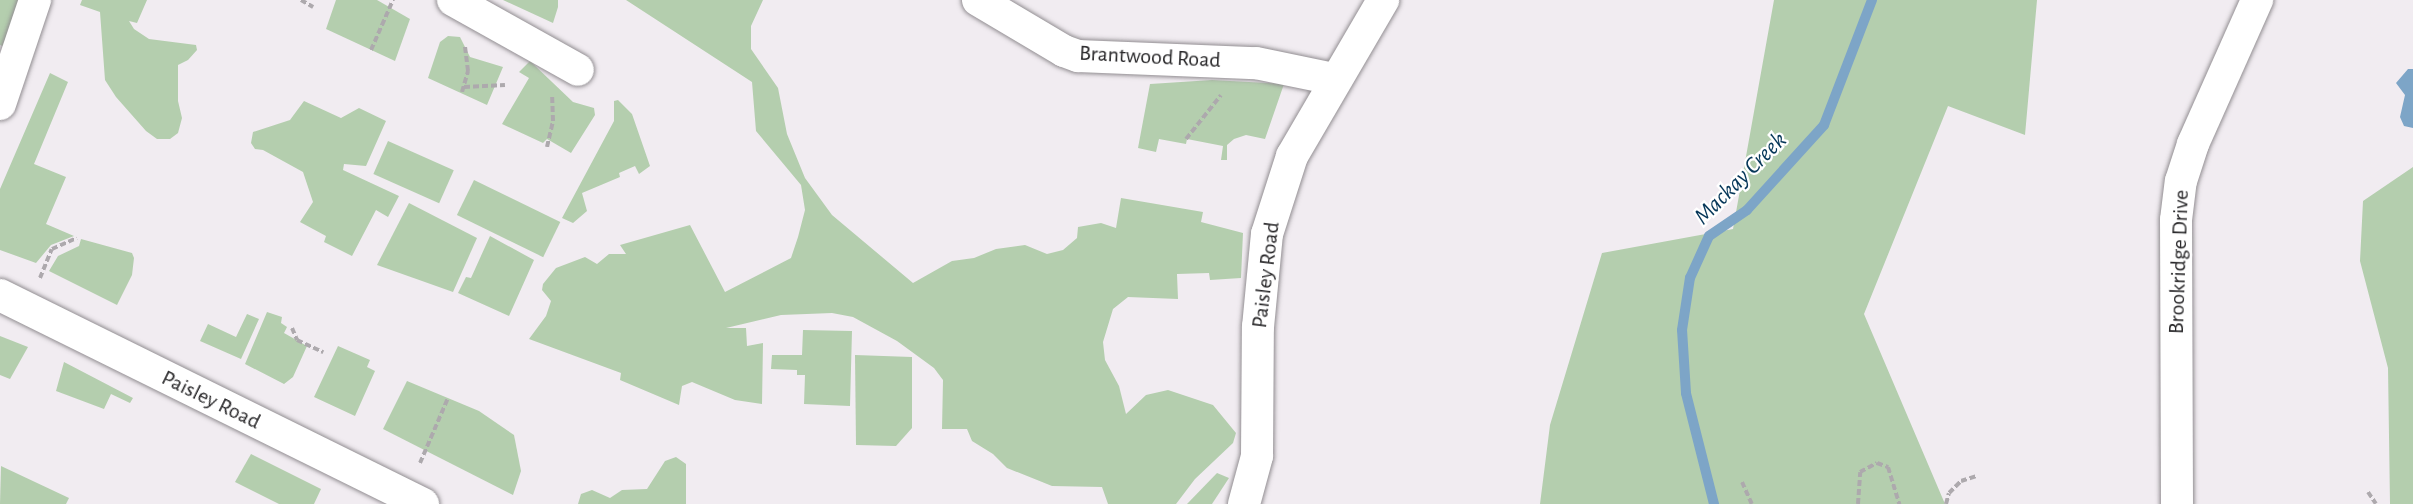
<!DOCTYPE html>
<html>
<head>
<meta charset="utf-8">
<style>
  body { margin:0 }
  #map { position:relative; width:2413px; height:504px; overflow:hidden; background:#f1ecf1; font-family:"Alegreya Sans",sans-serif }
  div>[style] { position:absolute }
  .green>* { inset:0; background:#b4ceae; transform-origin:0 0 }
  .water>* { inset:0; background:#7da5c7 }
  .stream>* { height:10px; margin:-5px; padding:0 5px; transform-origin:5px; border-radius:5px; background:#7da5c7 }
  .path>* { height:4px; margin-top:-2px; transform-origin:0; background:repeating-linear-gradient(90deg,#ada9ad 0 6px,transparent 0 9px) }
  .roads { filter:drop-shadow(0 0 2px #928e92) drop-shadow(0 0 2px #928e92) }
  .minor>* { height:32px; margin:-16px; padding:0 16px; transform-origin:16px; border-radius:16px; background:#fff }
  span { translate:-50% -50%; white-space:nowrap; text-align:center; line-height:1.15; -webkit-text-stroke:4.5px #fff; paint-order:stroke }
  .street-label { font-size:22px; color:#272628 }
  .water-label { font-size:24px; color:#063759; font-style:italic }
</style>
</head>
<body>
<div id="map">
  <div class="green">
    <i style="clip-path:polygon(0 0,26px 0,5px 47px,0 45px)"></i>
    <i style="clip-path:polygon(82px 0,147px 0,137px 23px,129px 21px,134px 29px,149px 39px,196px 45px,197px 50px,188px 60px,178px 65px,178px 101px,182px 118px,178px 133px,170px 139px,157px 139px,146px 131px,116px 97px,105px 80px,100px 12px,80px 5px)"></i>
    <i style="clip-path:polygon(336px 0,377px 0,410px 19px,395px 61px,326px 29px)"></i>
    <i style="clip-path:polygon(503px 0,558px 0,558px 7px,553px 23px)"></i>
    <i style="clip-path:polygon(626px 0,763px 0,751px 26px,751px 49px,778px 88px,787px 134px,805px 178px,832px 215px,913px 283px,952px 261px,974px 258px,996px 249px,1025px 245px,1047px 254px,1063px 250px,1077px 238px,1078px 227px,1101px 223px,1116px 228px,1121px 198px,1203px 212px,1201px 222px,1243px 233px,1241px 278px,1210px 280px,1209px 273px,1177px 274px,1178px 299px,1128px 297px,1113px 309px,1103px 342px,1105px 360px,1119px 386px,1126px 414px,1146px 395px,1168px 390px,1213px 405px,1236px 433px,1233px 443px,1195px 479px,1176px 504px,1108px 504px,1102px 487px,1052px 486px,1007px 468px,993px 454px,972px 441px,967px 429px,942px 429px,943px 380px,934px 368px,897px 341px,853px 317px,832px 313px,781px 315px,726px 328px,746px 328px,747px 346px,763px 343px,762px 404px,735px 400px,692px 382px,682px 386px,679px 405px,620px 380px,621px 373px,529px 339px,546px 316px,551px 301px,542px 290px,543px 284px,556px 268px,585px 257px,597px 264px,609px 254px,626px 254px,620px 245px,690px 225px,725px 292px,791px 258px,798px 237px,805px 210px,801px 185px,756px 131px,752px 82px)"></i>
    <i style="clip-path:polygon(1774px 0,2037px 0,2025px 135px,1948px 106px,1864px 314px,1945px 504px,1540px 504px,1550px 425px,1602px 253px,1733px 229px)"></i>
    <i style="clip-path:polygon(448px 36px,460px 37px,470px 57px,503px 67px,487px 105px,428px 78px,440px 42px)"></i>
    <i style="clip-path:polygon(530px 61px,573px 102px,594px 108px,595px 115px,571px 153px,547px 139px,543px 143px,502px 124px,529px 78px,519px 72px)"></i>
    <i style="clip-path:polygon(50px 73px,68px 82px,34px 164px,66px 177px,46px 224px,74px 236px,51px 245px,36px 263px,0 250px,0 189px)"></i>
    <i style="clip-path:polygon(1212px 80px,1284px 84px,1265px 139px,1246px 135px,1234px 139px,1227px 145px,1227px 160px,1221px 160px,1223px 146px,1187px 139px,1186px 144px,1159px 139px,1156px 152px,1138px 148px,1150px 84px)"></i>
    <i style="clip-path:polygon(618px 100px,632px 114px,650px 166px,639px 174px,635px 166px,619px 173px,620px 177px,582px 193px,587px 211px,573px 223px,562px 218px,614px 121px,614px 101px)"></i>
    <i style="clip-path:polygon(304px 101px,341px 118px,359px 108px,386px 121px,366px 166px,344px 164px,343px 170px,399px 196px,388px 217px,376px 210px,352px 256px,324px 242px,326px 236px,300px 222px,313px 202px,303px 172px,263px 150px,255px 149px,251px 143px,253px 132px,290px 120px)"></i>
    <i style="left:388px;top:141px;width:72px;height:36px;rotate:24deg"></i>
    <i style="clip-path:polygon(2413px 167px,2413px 504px,2390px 504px,2388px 368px,2360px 261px,2363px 201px)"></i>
    <i style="left:474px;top:180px;width:96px;height:39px;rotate:26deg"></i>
    <i style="clip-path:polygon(409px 203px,477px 238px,453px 292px,377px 265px)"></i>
    <i style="clip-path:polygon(490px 236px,534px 260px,509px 316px,458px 293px,466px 277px,471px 278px)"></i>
    <i style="clip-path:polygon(81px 239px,132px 253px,134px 258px,132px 275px,117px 305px,49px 271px,58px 256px,79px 246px)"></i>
    <i style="clip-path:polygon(267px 312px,282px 317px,281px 323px,287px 327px,284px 333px,307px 346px,293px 377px,284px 384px,245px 364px)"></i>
    <i style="clip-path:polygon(247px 314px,259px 319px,241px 359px,200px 341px,208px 324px,236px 337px)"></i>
    <i style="clip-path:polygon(803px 330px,852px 331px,850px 406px,804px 404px,805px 375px,797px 375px,797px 370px,771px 369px,772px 355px,802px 355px)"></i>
    <i style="clip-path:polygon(0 336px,28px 347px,10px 379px,0 375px)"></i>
    <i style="clip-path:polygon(338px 346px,370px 360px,367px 367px,375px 371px,355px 416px,314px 397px)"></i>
    <i style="clip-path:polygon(855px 355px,912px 357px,912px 428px,896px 446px,856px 445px)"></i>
    <i style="clip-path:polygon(64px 362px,133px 398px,130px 403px,111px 394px,104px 409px,56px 391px)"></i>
    <i style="clip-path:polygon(407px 381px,479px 411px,514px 435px,521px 471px,513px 495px,383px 429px)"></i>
    <i style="clip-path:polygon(251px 454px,321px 489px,314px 504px,279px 504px,235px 482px)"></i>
    <i style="clip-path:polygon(676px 457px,686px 464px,686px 504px,578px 504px,581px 494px,592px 490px,610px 498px,622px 490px,647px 489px,665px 461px)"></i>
    <i style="clip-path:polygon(1px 466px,69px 498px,66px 504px,0 504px)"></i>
    <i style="clip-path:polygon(1217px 473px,1229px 478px,1212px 504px,1187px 504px)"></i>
  </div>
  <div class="water">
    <i style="clip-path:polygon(2408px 69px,2413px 69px,2413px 128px,2404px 126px,2400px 117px,2405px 95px,2396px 83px)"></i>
  </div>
  <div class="stream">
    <i style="left:1714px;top:504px;width:114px;rotate:-104.2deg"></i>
    <i style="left:1686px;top:393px;width:63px;rotate:-93.6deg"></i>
    <i style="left:1682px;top:330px;width:53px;rotate:-81.3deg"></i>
    <i style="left:1690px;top:278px;width:46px;rotate:-65.7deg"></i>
    <i style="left:1709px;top:236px;width:46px;rotate:-34.4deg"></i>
    <i style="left:1747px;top:210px;width:115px;rotate:-47.8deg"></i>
    <i style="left:1824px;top:125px;width:134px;rotate:-69deg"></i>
  </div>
  <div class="path">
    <i style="left:301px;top:0;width:14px;rotate:30deg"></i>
    <i style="left:371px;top:50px;width:55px;rotate:-66.3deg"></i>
    <i style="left:464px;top:87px;width:41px;rotate:-2.8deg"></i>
    <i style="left:462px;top:92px;width:22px;rotate:-74deg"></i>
    <i style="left:468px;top:71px;width:25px;rotate:-97deg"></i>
    <i style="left:1186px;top:139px;width:56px;rotate:-51.5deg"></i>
    <i style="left:547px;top:147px;width:27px;rotate:-77deg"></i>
    <i style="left:553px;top:121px;width:27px;rotate:-92deg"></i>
    <i style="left:40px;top:278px;width:31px;rotate:-68deg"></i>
    <i style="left:52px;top:249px;width:27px;rotate:-24deg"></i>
    <i style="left:292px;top:328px;width:13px;rotate:67deg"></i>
    <i style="left:297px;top:340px;width:29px;rotate:25deg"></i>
    <i style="left:420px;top:463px;width:71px;rotate:-66.7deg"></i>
    <i style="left:1742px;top:482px;width:24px;rotate:66deg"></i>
    <i style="left:2368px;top:492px;width:14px;rotate:56deg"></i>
    <i style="left:1858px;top:504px;width:32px;rotate:-86deg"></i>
    <i style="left:1860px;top:472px;width:19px;rotate:-28deg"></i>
    <i style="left:1877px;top:463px;width:12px;rotate:20deg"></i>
    <i style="left:1888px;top:467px;width:39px;rotate:73deg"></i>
    <i style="left:1946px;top:504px;width:11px;rotate:-75deg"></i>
    <i style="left:1949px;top:493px;width:17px;rotate:-45deg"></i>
    <i style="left:1961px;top:481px;width:16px;rotate:-18deg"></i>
  </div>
  <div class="roads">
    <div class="minor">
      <i style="left:453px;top:0;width:143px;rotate:29.2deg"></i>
      <i style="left:978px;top:0;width:100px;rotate:30.7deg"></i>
      <i style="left:1064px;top:51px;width:15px;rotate:20deg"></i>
      <i style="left:1078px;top:56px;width:178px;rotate:2.3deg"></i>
      <i style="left:1256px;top:63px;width:80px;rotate:11.6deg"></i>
      <i style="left:0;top:104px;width:110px;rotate:-71.4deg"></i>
      <i style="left:0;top:295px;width:472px;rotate:26.3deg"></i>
      <i style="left:1244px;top:504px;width:50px;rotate:-74.8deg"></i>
      <i style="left:1257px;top:456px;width:129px;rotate:-89.6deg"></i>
      <i style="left:1258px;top:327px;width:93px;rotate:-84.5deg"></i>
      <i style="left:1267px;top:234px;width:82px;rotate:-72.2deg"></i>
      <i style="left:1292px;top:156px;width:181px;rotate:-59.7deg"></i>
      <i style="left:2177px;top:504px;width:284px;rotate:-90.2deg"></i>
      <i style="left:2176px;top:220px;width:39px;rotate:-83deg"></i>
      <i style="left:2181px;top:181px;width:39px;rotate:-72deg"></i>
      <i style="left:2193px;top:144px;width:158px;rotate:-66deg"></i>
    </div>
  </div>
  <div class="street-label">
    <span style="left:1150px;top:57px;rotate:3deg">Brantwood Road</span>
    <span style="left:2179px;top:262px;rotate:-88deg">Brookridge Drive</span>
    <span style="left:1266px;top:275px;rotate:-83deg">Paisley Road</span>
    <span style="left:211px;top:400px;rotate:26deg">Paisley Road</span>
  </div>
  <div class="water-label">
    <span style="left:1741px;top:179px;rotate:-45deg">Mackay Creek</span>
  </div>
</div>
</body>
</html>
